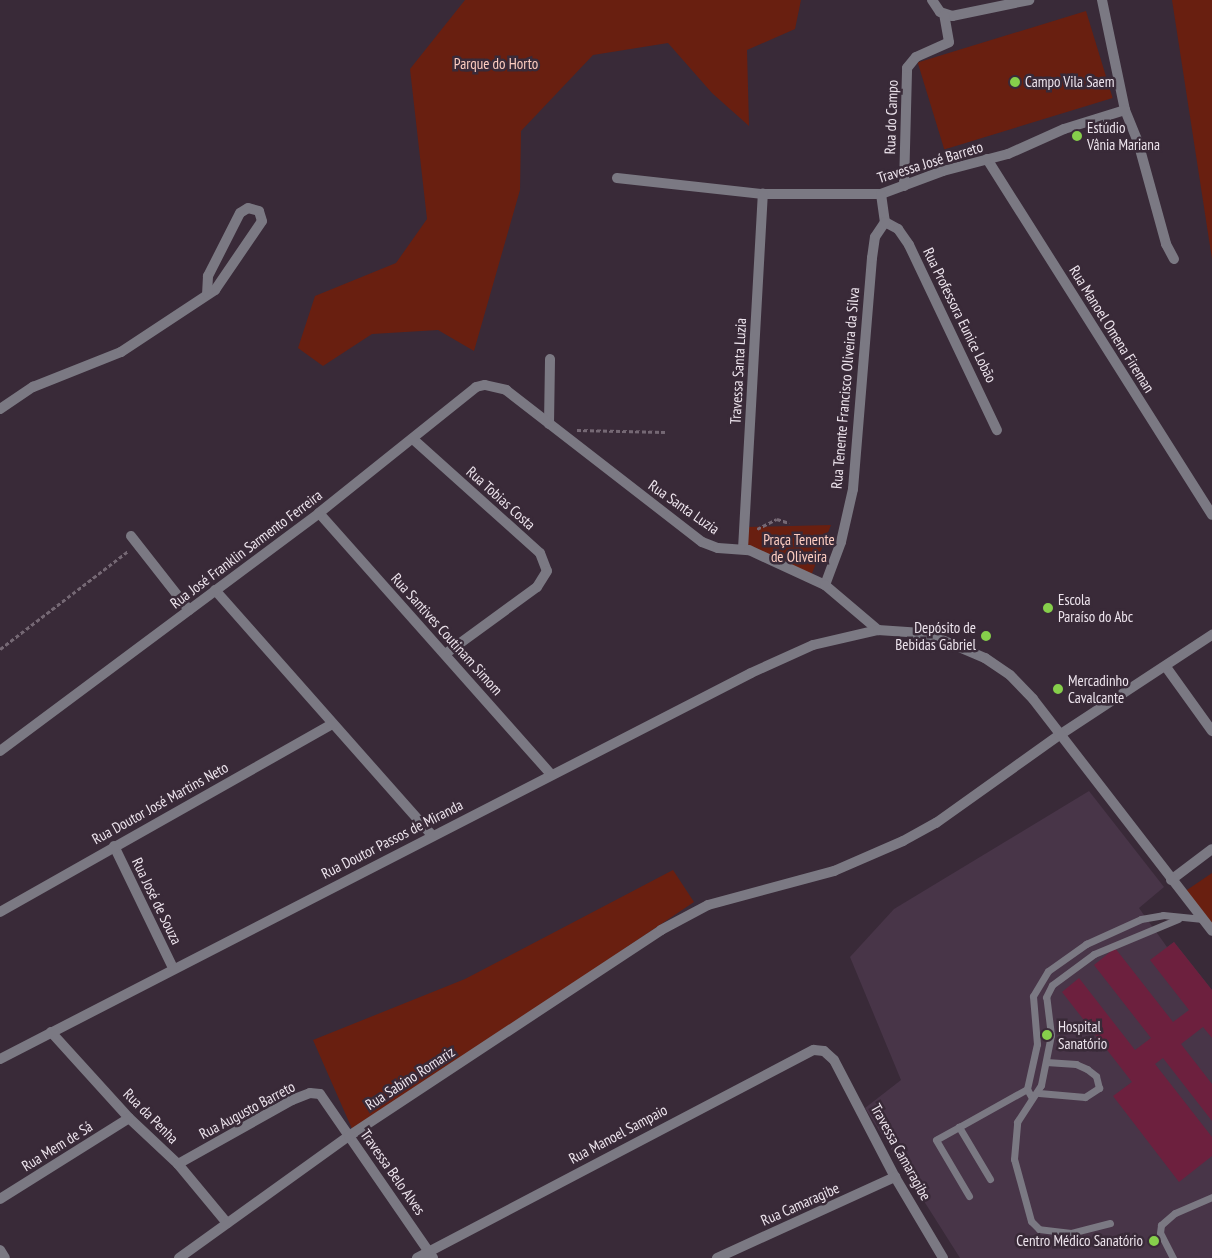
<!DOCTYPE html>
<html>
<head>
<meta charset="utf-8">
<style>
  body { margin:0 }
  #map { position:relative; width:1212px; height:1258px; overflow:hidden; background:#392a38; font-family:"PT Sans Narrow",sans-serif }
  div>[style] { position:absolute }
  .built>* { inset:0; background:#483548 }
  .green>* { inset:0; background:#691f10; transform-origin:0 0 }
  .building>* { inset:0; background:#6d203e }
  .path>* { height:2.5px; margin-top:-1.25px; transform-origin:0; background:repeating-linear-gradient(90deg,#756874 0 4px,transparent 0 6.5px) }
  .service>* { height:7px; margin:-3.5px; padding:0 3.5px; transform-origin:3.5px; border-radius:3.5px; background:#7b7983 }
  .minor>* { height:10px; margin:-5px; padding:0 5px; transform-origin:5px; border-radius:5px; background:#7b7983 }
  .tertiary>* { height:10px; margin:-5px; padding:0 5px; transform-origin:5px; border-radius:5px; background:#7b7983 }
  .dots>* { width:14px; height:14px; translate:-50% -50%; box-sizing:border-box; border:2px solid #392a38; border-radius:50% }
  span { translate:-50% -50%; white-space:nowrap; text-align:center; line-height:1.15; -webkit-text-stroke:5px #392a38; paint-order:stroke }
  .park-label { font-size:15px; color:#fcccc0 }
  .poi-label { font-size:15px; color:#ede4ed }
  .left { translate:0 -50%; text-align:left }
  .right { translate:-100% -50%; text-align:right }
  .street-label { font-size:15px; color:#ede4ed }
</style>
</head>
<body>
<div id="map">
  <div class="built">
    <i style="clip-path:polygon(1089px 791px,1164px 887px,1139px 908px,1167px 947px,1174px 942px,1212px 990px,1212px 1258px,960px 1258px,865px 1108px,901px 1080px,850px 957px,894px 909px)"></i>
  </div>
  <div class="green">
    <i style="clip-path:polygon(465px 0,801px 0,795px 29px,747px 50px,749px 126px,712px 93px,668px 43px,593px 55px,521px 131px,520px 190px,474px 351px,438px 330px,372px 334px,323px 366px,298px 348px,315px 296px,396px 263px,427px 219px,410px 69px)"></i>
    <i style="clip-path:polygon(1172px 0,1212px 0,1212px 259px)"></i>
    <i style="left:1086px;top:11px;width:91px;height:176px;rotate:73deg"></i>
    <i style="clip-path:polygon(831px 525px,811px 576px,773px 560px,744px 542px,748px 527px)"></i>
    <i style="clip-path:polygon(673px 870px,694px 902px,353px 1131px,313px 1040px,465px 979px)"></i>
    <i style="clip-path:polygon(1212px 873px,1212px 928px,1184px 892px)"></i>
  </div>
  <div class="building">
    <i style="clip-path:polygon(1174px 942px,1212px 990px,1212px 1038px,1203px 1027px,1181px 1044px,1212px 1084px,1212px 1121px,1163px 1058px,1155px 1064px,1212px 1137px,1212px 1156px,1179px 1182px,1113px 1096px,1132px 1082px,1062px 992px,1079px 978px,1135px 1050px,1151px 1038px,1094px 965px,1115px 948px,1173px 1022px,1189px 1010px,1150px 960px)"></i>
  </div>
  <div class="path">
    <i style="left:577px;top:430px;width:88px;rotate:1.3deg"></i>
    <i style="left:757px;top:529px;width:22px;rotate:-27deg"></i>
    <i style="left:777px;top:519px;width:13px;rotate:18deg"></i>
    <i style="left:0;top:649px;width:161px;rotate:-37.4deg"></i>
  </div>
  <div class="service">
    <i style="left:1039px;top:1093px;width:46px;rotate:5deg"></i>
    <i style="left:1085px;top:1097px;width:17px;rotate:-33deg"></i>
    <i style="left:1099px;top:1088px;width:12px;rotate:-104deg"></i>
    <i style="left:1096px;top:1076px;width:11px;rotate:-142deg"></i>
    <i style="left:1087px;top:1069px;width:12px;rotate:-156deg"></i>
    <i style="left:1076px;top:1064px;width:30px;rotate:-176deg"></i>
    <i style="left:1032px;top:1098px;width:10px;rotate:-119deg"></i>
    <i style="left:1027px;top:1089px;width:46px;rotate:-77.5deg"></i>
    <i style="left:1037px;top:1044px;width:48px;rotate:-94.8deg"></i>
    <i style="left:1033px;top:996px;width:29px;rotate:-59deg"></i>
    <i style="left:1048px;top:971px;width:47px;rotate:-35.4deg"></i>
    <i style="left:1086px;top:944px;width:60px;rotate:-24.4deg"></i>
    <i style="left:1141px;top:919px;width:22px;rotate:-10deg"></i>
    <i style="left:1163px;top:915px;width:40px;rotate:5.7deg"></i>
    <i style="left:959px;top:1127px;width:26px;rotate:151deg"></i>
    <i style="left:936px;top:1140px;width:65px;rotate:59.5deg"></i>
    <i style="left:990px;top:1179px;width:61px;rotate:-120.8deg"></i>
    <i style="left:959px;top:1127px;width:78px;rotate:-29.2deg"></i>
    <i style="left:1110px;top:1223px;width:40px;rotate:165.6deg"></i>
    <i style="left:1071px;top:1233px;width:32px;rotate:-173deg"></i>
    <i style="left:1039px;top:1229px;width:11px;rotate:-135deg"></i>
    <i style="left:1031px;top:1221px;width:64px;rotate:-105.3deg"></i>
    <i style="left:1014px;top:1159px;width:37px;rotate:-85deg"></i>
    <i style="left:1017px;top:1122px;width:44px;rotate:-57deg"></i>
    <i style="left:1041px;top:1085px;width:51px;rotate:-78.7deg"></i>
    <i style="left:1051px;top:1035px;width:38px;rotate:-97deg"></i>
    <i style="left:1046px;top:997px;width:13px;rotate:-63deg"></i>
    <i style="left:1052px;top:985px;width:52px;rotate:-36.4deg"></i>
    <i style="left:1094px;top:954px;width:91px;rotate:-22.6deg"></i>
    <i style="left:1173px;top:1258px;width:28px;rotate:-117deg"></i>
    <i style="left:1160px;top:1233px;width:8px;rotate:-83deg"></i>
    <i style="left:1161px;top:1225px;width:18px;rotate:-41deg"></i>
    <i style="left:1175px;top:1213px;width:40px;rotate:-23.4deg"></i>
  </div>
  <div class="minor">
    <i style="left:932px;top:0;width:14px;rotate:56deg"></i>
    <i style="left:940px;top:12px;width:13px;rotate:18deg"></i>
    <i style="left:952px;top:16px;width:79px;rotate:-11.7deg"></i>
    <i style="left:1102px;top:0;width:112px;rotate:78.2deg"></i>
    <i style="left:1125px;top:110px;width:35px;rotate:68deg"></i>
    <i style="left:1138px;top:142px;width:106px;rotate:74.6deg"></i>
    <i style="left:1166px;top:244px;width:17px;rotate:62deg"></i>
    <i style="left:987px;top:159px;width:421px;rotate:57.7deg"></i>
    <i style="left:617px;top:178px;width:147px;rotate:6.3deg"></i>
    <i style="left:763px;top:194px;width:118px"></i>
    <i style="left:881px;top:194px;width:66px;rotate:-20.4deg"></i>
    <i style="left:943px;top:171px;width:67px;rotate:-14.7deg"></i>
    <i style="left:1008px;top:154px;width:61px;rotate:-24.1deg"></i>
    <i style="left:1064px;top:129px;width:64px;rotate:-17.3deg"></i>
    <i style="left:904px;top:186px;width:118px;rotate:-88.5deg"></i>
    <i style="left:907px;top:68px;width:14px;rotate:-51deg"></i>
    <i style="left:916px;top:57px;width:36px;rotate:-24deg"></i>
    <i style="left:949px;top:42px;width:27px;rotate:-100deg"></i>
    <i style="left:881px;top:194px;width:28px;rotate:82deg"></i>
    <i style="left:885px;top:222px;width:15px;rotate:28deg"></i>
    <i style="left:898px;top:229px;width:19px;rotate:55deg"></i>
    <i style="left:909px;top:245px;width:205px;rotate:64.6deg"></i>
    <i style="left:0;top:409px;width:40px;rotate:-34deg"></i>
    <i style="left:33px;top:387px;width:95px;rotate:-21.7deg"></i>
    <i style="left:121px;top:352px;width:113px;rotate:-33.4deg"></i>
    <i style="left:215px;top:290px;width:83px;rotate:-55.7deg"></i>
    <i style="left:262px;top:221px;width:10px;rotate:-107deg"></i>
    <i style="left:259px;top:211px;width:11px;rotate:-165deg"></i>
    <i style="left:248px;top:208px;width:9px;rotate:148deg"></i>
    <i style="left:240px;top:213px;width:71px;rotate:116.9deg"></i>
    <i style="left:208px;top:276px;width:17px;rotate:93deg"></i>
    <i style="left:549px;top:424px;width:65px;rotate:-89.1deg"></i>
    <i style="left:414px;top:440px;width:169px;rotate:41.9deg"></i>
    <i style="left:540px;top:553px;width:19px;rotate:69deg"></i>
    <i style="left:547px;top:571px;width:19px;rotate:122deg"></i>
    <i style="left:537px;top:587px;width:114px;rotate:143.9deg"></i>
    <i style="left:319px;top:513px;width:349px;rotate:48.4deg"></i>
    <i style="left:131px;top:536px;width:94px;rotate:51.9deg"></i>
    <i style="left:743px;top:549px;width:356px;rotate:-86.8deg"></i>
    <i style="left:825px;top:585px;width:46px;rotate:-69.6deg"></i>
    <i style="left:841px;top:542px;width:54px;rotate:-77.2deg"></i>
    <i style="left:853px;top:489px;width:232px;rotate:-85.3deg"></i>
    <i style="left:872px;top:258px;width:21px;rotate:-82deg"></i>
    <i style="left:875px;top:237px;width:18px;rotate:-56deg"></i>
    <i style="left:215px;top:590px;width:327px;rotate:48.5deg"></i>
    <i style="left:1166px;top:667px;width:79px;rotate:54.3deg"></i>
    <i style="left:0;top:751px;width:398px;rotate:-36.7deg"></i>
    <i style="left:319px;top:513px;width:201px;rotate:-38.7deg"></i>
    <i style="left:476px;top:387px;width:9px;rotate:-13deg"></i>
    <i style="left:485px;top:385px;width:22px;rotate:13deg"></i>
    <i style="left:506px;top:390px;width:248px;rotate:37.8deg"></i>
    <i style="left:702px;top:542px;width:17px;rotate:21deg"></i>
    <i style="left:718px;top:548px;width:31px;rotate:4deg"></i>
    <i style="left:749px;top:550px;width:84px;rotate:24.7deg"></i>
    <i style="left:825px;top:585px;width:70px;rotate:40.3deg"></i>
    <i style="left:114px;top:846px;width:136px;rotate:64.2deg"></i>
    <i style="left:1171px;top:880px;width:51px;rotate:-37.1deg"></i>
    <i style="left:0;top:912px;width:382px;rotate:-29.5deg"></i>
    <i style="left:51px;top:1032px;width:116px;rotate:47.8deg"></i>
    <i style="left:129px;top:1118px;width:67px;rotate:43.2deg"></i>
    <i style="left:178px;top:1164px;width:77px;rotate:50.3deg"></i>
    <i style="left:178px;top:1164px;width:131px;rotate:-29.3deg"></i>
    <i style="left:292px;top:1100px;width:19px;rotate:-21deg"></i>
    <i style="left:310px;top:1093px;width:10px;rotate:6deg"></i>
    <i style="left:320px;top:1094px;width:199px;rotate:55.4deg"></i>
    <i style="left:0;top:1199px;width:152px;rotate:-32.1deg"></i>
    <i style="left:0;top:1250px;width:9px;rotate:58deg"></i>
    <i style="left:179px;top:1258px;width:209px;rotate:-35.7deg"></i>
    <i style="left:349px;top:1136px;width:374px;rotate:-33.4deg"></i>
    <i style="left:661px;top:930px;width:53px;rotate:-28deg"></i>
    <i style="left:708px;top:905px;width:131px;rotate:-15.1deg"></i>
    <i style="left:834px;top:871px;width:75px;rotate:-23.5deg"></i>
    <i style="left:903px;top:841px;width:38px;rotate:-29deg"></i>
    <i style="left:936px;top:823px;width:153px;rotate:-35.5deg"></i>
    <i style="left:1061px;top:734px;width:181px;rotate:-33.3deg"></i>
    <i style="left:417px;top:1258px;width:448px;rotate:-27.7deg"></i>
    <i style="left:814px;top:1050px;width:10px;rotate:6deg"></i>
    <i style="left:824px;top:1051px;width:13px;rotate:42deg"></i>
    <i style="left:834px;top:1060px;width:132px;rotate:62.5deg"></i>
    <i style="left:895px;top:1177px;width:94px;rotate:59.3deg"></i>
    <i style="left:717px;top:1258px;width:196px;rotate:-24.5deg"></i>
  </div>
  <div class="tertiary">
    <i style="left:0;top:1059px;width:844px;rotate:-27.2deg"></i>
    <i style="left:751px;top:673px;width:68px;rotate:-24.3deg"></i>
    <i style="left:813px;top:645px;width:67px;rotate:-13deg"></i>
    <i style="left:878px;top:630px;width:44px;rotate:3.9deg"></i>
    <i style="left:922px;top:633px;width:19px;rotate:18deg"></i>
    <i style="left:940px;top:639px;width:49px;rotate:22.9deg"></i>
    <i style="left:985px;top:658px;width:30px;rotate:34deg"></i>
    <i style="left:1010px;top:675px;width:33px;rotate:46deg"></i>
    <i style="left:1033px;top:699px;width:293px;rotate:52.3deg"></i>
  </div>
  <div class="dots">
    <i style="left:1015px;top:82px;background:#86cf4b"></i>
    <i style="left:1077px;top:136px;background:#86cf4b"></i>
    <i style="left:1048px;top:608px;background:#86cf4b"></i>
    <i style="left:986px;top:636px;background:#86cf4b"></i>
    <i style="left:1058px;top:689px;background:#86cf4b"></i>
    <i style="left:1047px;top:1035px;background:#86cf4b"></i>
    <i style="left:1154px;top:1241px;background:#86cf4b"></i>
  </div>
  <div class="park-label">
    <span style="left:496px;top:64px">Parque do Horto</span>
    <span style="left:799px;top:548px">Praça Tenente<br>de Oliveira</span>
  </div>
  <div class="poi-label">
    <span class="left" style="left:1025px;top:82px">Campo Vila Saem</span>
    <span class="left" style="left:1087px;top:136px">Estúdio<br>Vânia Mariana</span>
    <span class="left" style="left:1058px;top:608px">Escola<br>Paraíso do Abc</span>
    <span class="right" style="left:976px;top:636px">Depósito de<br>Bebidas Gabriel</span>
    <span class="left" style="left:1068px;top:689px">Mercadinho<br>Cavalcante</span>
    <span class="left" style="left:1058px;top:1035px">Hospital<br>Sanatório</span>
    <span class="right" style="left:1143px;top:1241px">Centro Médico Sanatório</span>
  </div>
  <div class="street-label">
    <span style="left:891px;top:117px;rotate:-88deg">Rua do Campo</span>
    <span style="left:930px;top:162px;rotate:-17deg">Travessa José Barreto</span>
    <span style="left:960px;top:315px;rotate:64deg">Rua Professora Eunice Lobão</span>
    <span style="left:1112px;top:329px;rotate:58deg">Rua Manoel Omena Fireman</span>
    <span style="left:738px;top:371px;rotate:-87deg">Travessa Santa Luzia</span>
    <span style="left:845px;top:388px;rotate:-85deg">Rua Tenente Francisco Oliveira da Silva</span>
    <span style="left:501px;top:498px;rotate:42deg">Rua Tobias Costa</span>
    <span style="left:684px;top:507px;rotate:35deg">Rua Santa Luzia</span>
    <span style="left:246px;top:549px;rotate:-37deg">Rua José Franklin Sarmento Ferreira</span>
    <span style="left:447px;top:634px;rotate:48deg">Rua Santives Coutinam Simom</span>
    <span style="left:160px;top:803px;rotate:-29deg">Rua Doutor José Martins Neto</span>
    <span style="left:392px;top:839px;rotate:-27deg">Rua Doutor Passos de Miranda</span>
    <span style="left:157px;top:901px;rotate:64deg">Rua José de Souza</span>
    <span style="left:410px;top:1078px;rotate:-33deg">Rua Sabino Romariz</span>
    <span style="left:247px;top:1110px;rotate:-28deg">Rua Augusto Barreto</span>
    <span style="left:151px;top:1116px;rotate:45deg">Rua da Penha</span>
    <span style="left:618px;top:1134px;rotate:-28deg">Rua Manoel Sampaio</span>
    <span style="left:57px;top:1146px;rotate:-32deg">Rua Mem de Sá</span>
    <span style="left:901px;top:1152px;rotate:61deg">Travessa Camaragibe</span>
    <span style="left:393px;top:1172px;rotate:55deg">Travessa Belo Alves</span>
    <span style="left:800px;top:1204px;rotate:-24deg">Rua Camaragibe</span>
  </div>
</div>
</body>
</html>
